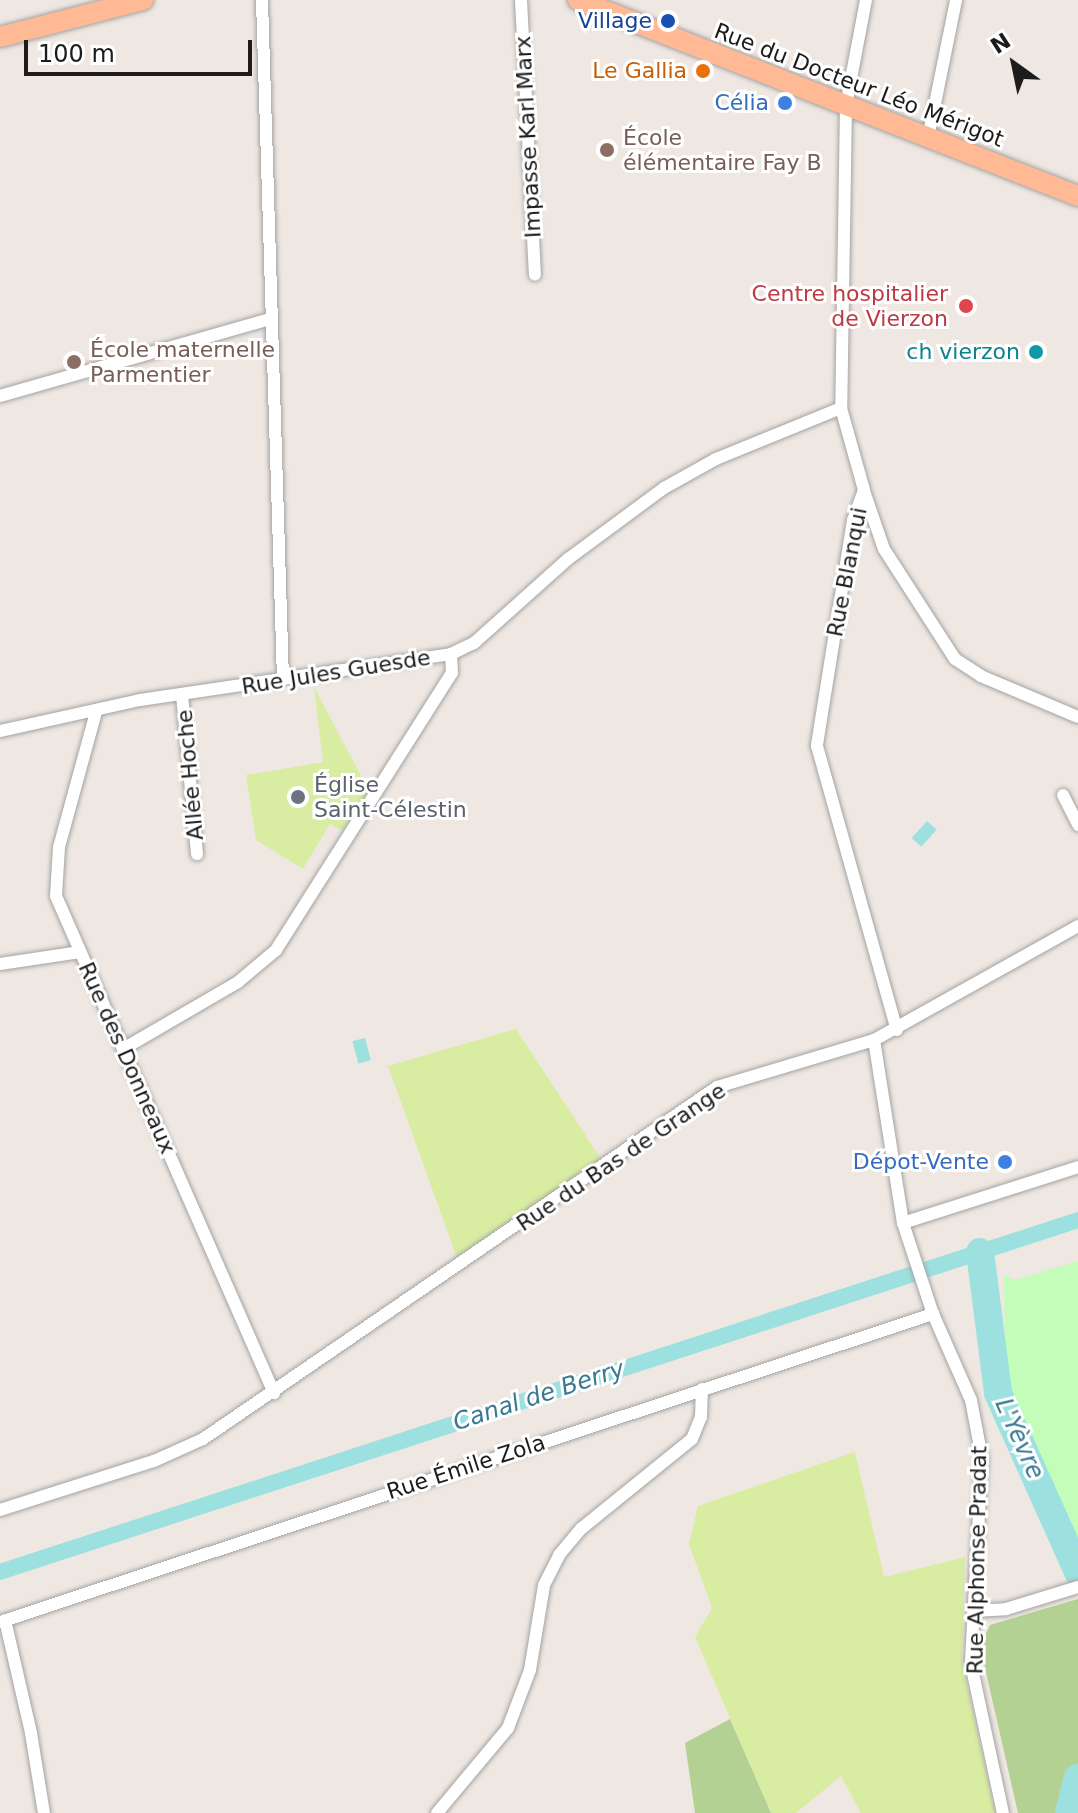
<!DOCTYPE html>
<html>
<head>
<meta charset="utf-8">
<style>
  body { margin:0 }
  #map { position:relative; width:1078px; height:1813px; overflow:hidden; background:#efe7e1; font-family:"DejaVu Sans",sans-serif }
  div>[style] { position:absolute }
  .grass>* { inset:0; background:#d8eda2 }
  .forest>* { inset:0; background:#b3d192 }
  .park>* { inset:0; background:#c3fdb9 }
  .water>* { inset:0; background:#9de0e0; transform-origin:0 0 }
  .canal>* { height:16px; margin:-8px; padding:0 8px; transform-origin:8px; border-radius:8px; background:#9de0e0 }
  .river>* { height:28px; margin:-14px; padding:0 14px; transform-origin:14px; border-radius:14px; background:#9de0e0 }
  .roads { filter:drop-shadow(0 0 2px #a3a3a3) drop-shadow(0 0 2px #a3a3a3) }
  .minor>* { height:12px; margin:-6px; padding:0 6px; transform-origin:6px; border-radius:6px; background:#fff }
  .primary>* { height:20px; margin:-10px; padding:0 10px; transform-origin:10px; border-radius:10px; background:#ffba95 }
  .dots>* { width:22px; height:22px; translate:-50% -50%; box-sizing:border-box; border:4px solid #fff; border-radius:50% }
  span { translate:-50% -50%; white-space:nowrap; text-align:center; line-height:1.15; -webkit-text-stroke:6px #fff; paint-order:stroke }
  .transit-label { font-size:22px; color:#164399 }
  .right { translate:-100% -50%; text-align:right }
  .food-label { font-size:22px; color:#c56008 }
  .street-label { font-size:22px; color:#1c1c1c }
  .shop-label { font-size:22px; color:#366cbe }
  .education-label { font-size:22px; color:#785e54 }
  .left { translate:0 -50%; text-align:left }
  .health-label { font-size:22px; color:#be3a42 }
  .culture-label { font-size:22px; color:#0d838f }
  .worship-label { font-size:22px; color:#5b616d }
  .water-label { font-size:24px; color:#387992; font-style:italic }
  .north { position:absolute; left:974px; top:24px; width:80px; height:80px; -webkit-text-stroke:6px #fff; paint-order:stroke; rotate:327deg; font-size:22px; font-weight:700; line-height:32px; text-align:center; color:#1c1c1c }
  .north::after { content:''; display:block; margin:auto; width:28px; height:36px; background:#1c1c1c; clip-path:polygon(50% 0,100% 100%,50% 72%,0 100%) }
  .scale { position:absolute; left:24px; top:40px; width:228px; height:36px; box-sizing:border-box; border:4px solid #1c1c1c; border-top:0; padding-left:10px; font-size:24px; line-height:28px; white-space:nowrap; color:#1c1c1c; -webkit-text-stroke:6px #fff; paint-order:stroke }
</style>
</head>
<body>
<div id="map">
  <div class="grass">
    <i style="clip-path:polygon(314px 687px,369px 791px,342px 831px,330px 824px,303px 869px,256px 840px,246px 775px,323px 762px)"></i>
    <i style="clip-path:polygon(516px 1029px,601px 1159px,457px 1258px,388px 1066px)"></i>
    <i style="clip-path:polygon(855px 1452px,884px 1577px,965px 1557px,962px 1662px,995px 1813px,861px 1813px,841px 1776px,796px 1813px,771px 1813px,695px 1637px,712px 1608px,689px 1544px,698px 1506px)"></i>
  </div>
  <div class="forest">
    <i style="clip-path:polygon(1078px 1599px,1078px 1813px,1018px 1813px,980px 1646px,990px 1625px)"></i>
    <i style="clip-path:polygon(730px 1719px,771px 1813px,695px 1813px,685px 1743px)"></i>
  </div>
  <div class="park">
    <i style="clip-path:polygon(1078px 1261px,1078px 1543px,1013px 1426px,1005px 1341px,1004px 1275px,1016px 1280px)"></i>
  </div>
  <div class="water">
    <i style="left:927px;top:821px;width:13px;height:23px;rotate:42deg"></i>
    <i style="left:365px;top:1038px;width:23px;height:13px;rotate:75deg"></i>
  </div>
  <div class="canal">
    <i style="left:0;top:1572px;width:1134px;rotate:-18.08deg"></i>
  </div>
  <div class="river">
    <i style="left:980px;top:1252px;width:142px;rotate:82.7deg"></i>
    <i style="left:998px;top:1393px;width:196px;rotate:65.9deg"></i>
    <i style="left:1069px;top:1813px;width:36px;rotate:-76deg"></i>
  </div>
  <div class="roads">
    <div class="minor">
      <i style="left:262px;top:0;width:680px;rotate:88.23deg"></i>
      <i style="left:521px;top:0;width:275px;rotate:87.1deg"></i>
      <i style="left:866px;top:0;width:107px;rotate:100.8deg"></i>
      <i style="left:846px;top:105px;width:303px;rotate:90.9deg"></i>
      <i style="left:841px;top:408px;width:85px;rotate:74.3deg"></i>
      <i style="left:864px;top:490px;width:32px;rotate:110deg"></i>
      <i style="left:853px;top:520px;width:229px;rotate:99.1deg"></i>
      <i style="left:817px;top:746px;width:295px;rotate:74.3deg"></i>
      <i style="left:928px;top:138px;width:141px;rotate:-78.5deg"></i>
      <i style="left:0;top:396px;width:282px;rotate:-15.9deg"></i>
      <i style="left:864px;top:491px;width:61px;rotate:71deg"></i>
      <i style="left:884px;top:549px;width:131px;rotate:57.2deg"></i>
      <i style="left:955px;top:659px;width:31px;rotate:33deg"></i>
      <i style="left:981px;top:676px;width:105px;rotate:22.9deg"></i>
      <i style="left:182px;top:695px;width:160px;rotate:84.6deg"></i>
      <i style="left:96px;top:712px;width:140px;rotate:105.3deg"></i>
      <i style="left:59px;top:847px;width:49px;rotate:93.5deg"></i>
      <i style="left:56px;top:896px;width:543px;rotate:66.32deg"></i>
      <i style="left:0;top:731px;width:143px;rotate:-12.5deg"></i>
      <i style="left:140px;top:700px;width:314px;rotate:-8.4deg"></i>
      <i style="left:451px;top:654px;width:25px;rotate:-26deg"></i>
      <i style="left:474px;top:643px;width:126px;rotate:-41.8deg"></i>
      <i style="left:568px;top:559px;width:119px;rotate:-36.5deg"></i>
      <i style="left:664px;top:488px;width:60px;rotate:-29.1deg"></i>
      <i style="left:716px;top:459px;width:135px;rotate:-22.2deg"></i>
      <i style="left:1063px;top:795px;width:34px;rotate:63deg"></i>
      <i style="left:0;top:964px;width:81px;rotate:-8.5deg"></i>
      <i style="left:874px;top:1040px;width:185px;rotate:81deg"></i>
      <i style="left:903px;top:1223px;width:96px;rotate:71.8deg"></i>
      <i style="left:933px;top:1314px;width:94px;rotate:66.2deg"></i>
      <i style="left:971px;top:1400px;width:59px;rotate:79.3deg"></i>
      <i style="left:982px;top:1458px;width:206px;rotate:93.1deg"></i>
      <i style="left:971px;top:1664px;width:152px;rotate:77.9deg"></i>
      <i style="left:123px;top:1049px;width:133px;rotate:-30.2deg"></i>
      <i style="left:238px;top:982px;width:50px;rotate:-40.1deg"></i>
      <i style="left:276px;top:950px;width:328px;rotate:-57.6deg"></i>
      <i style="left:452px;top:673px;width:19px;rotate:-93deg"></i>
      <i style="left:903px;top:1223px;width:184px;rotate:-17.7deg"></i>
      <i style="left:0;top:1510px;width:162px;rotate:-17.7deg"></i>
      <i style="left:154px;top:1461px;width:54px;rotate:-24.2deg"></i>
      <i style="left:203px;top:1439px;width:623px;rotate:-34.4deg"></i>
      <i style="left:717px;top:1087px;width:164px;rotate:-16.7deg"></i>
      <i style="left:874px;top:1040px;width:234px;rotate:-29.2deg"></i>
      <i style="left:973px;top:1611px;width:33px;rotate:-3deg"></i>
      <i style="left:1006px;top:1609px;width:75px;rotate:-17deg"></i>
      <i style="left:5px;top:1620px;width:116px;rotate:77deg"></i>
      <i style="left:31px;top:1733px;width:81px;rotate:80.8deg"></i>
      <i style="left:0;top:1622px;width:983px;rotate:-18.27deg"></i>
      <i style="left:437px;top:1813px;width:111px;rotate:-50.1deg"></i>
      <i style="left:508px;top:1728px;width:62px;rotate:-69.2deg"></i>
      <i style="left:530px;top:1670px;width:86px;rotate:-80.6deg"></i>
      <i style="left:544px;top:1585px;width:34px;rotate:-63deg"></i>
      <i style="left:559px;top:1555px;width:35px;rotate:-50deg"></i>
      <i style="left:582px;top:1528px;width:141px;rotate:-39deg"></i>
      <i style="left:692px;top:1439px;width:24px;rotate:-68deg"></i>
      <i style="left:701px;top:1417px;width:28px;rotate:-88deg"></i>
    </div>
    <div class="primary">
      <i style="left:578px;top:0;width:537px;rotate:21.41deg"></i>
      <i style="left:0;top:37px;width:148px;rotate:-14.5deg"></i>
    </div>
  </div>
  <div class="dots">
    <i style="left:668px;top:21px;background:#1a4fb4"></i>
    <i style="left:703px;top:71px;background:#e8710a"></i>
    <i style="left:785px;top:103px;background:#3f7fe0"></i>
    <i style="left:607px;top:150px;background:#8d6e63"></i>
    <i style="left:966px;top:306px;background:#e0444e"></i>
    <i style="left:1036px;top:352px;background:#0f9aa8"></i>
    <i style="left:74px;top:362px;background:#8d6e63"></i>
    <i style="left:298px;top:797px;background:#6b7280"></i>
    <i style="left:1005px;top:1162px;background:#3f7fe0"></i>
  </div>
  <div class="transit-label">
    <span class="right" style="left:652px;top:21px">Village</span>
  </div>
  <div class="food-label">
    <span class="right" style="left:687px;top:71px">Le Gallia</span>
  </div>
  <div class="street-label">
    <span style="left:859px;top:85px;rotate:21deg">Rue du Docteur Léo Mérigot</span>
    <span style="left:528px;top:137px;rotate:-93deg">Impasse Karl Marx</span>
    <span style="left:847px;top:572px;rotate:-79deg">Rue Blanqui</span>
    <span style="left:336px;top:672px;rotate:-9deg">Rue Jules Guesde</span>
    <span style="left:190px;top:775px;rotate:-95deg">Allée Hoche</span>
    <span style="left:127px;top:1058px;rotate:66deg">Rue des Donneaux</span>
    <span style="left:621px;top:1157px;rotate:-34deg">Rue du Bas de Grange</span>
    <span style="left:466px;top:1467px;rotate:-18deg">Rue Émile Zola</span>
    <span style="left:977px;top:1560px;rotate:-89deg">Rue Alphonse Pradat</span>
  </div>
  <div class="shop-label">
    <span class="right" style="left:769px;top:103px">Célia</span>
    <span class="right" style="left:989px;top:1162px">Dépot-Vente</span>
  </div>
  <div class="education-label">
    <span class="left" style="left:623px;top:150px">École<br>élémentaire Fay B</span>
    <span class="left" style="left:90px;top:362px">École maternelle<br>Parmentier</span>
  </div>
  <div class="health-label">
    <span class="right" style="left:948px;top:306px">Centre hospitalier<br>de Vierzon</span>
  </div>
  <div class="culture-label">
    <span class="right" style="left:1020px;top:352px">ch vierzon</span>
  </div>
  <div class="worship-label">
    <span class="left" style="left:314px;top:797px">Église<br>Saint-Célestin</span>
  </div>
  <div class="water-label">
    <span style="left:539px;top:1396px;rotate:-18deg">Canal de Berry</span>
    <span style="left:1019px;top:1439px;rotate:66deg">L'Yèvre</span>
  </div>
  <div class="north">N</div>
  <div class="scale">100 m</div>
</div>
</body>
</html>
